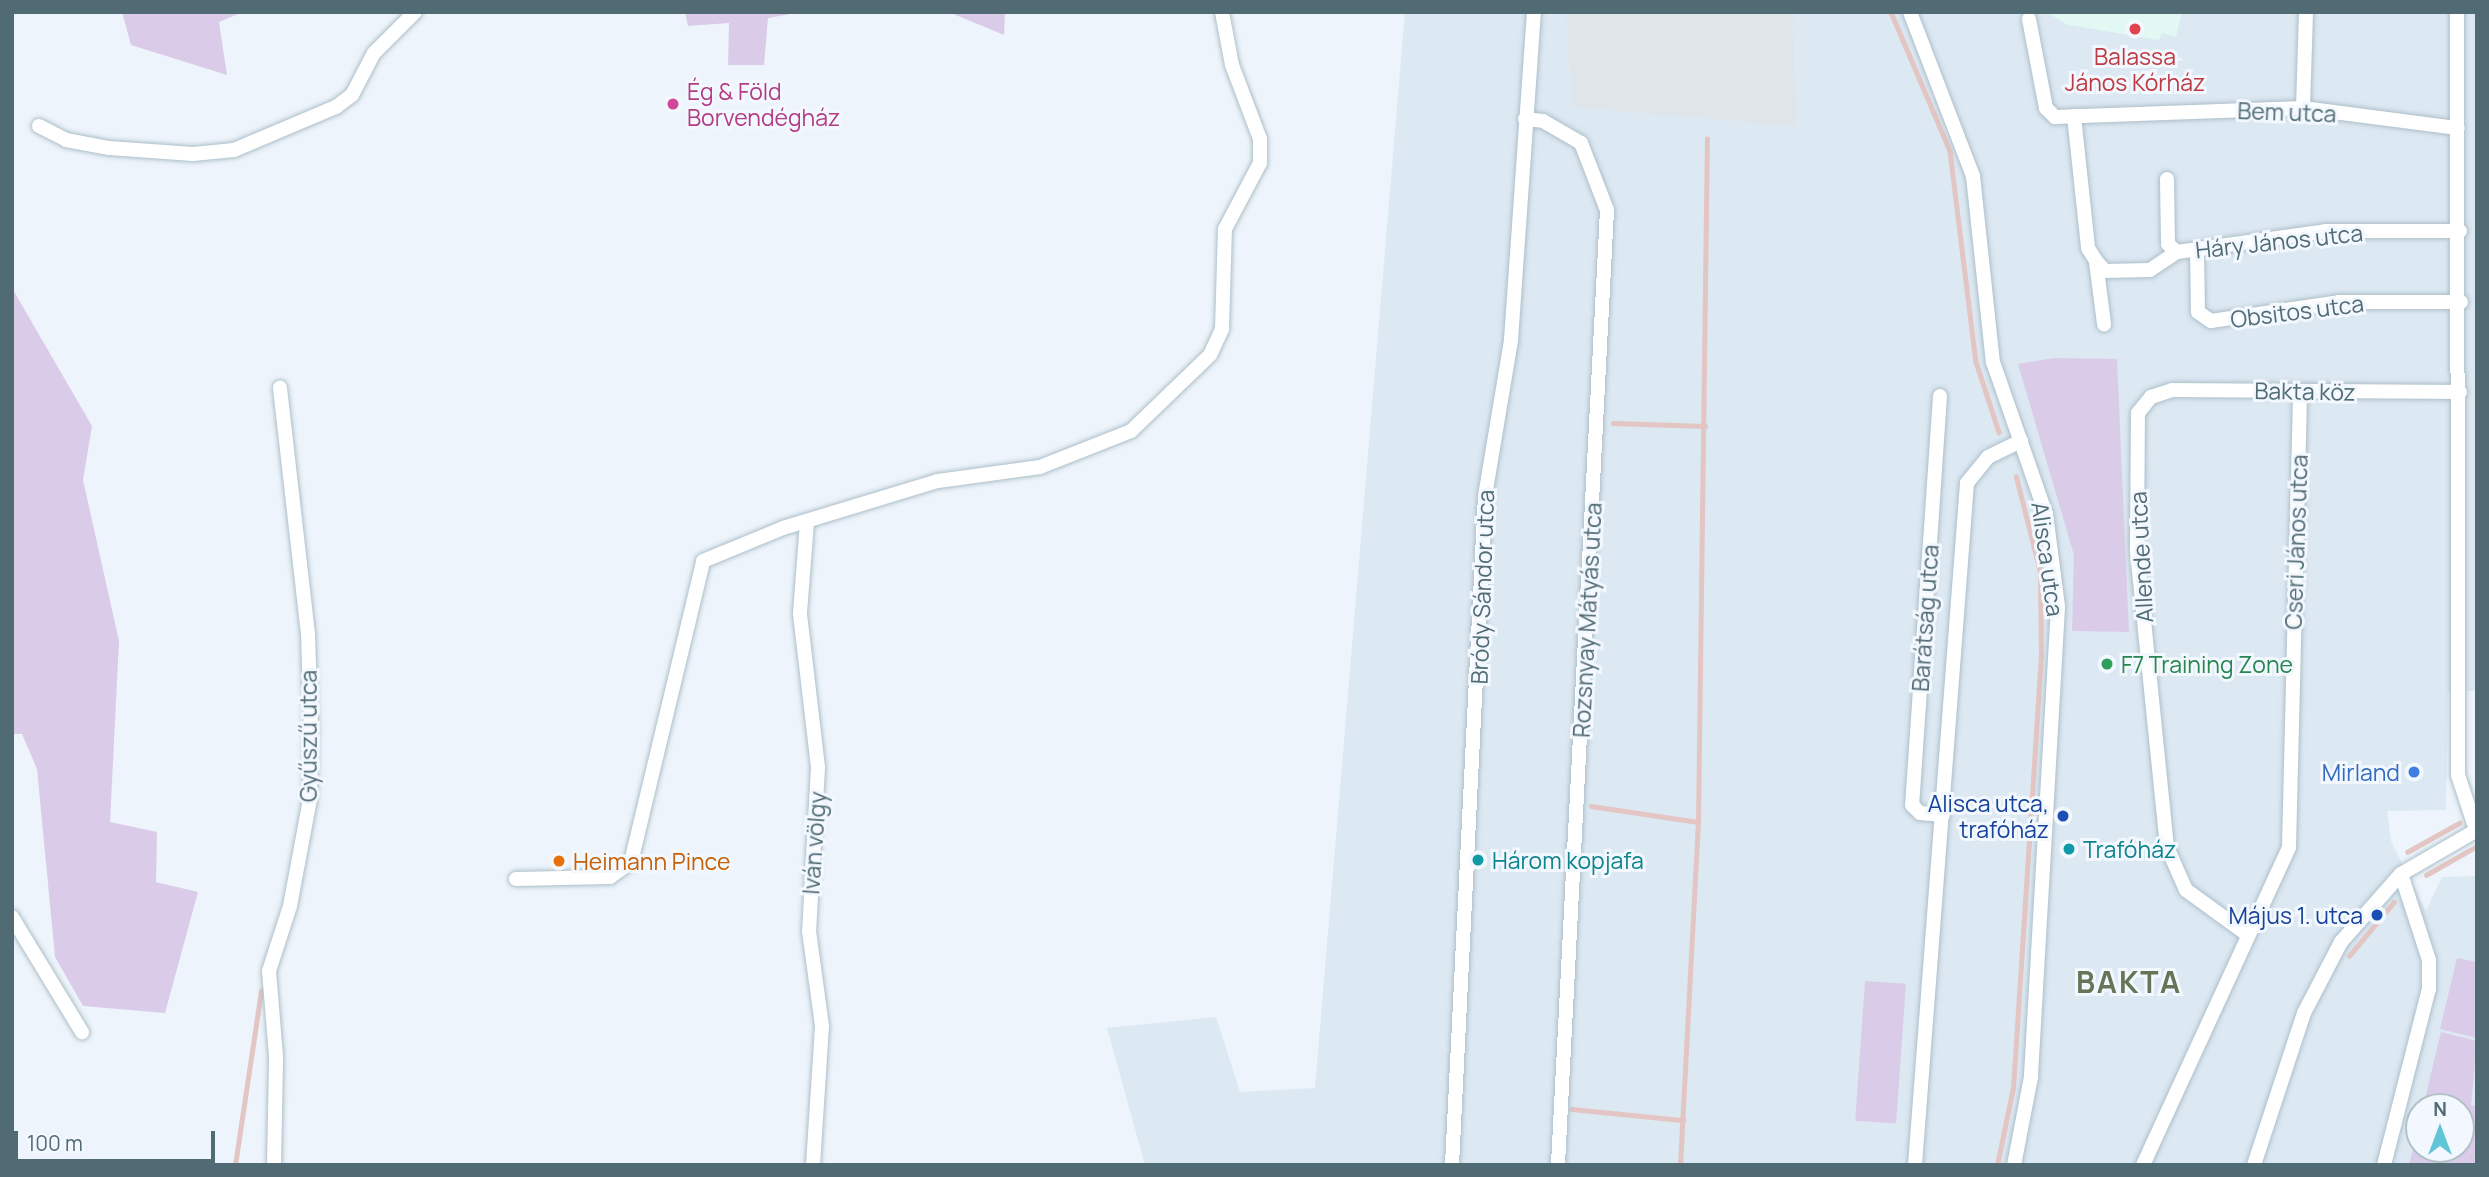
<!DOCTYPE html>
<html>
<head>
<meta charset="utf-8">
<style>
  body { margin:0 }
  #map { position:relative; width:2489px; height:1177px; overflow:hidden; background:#edf4fb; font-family:Manrope,sans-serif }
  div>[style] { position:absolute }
  .residential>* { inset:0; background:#dce8f2 }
  .industrial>* { inset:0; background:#dfe5e8 }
  .medical>* { inset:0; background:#e1f8f3 }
  .green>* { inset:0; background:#dacce8; transform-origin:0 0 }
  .stream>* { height:4.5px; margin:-2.25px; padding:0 2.25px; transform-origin:2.25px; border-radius:2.25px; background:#e3c5c3 }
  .roads { filter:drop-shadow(0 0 2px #adbfc8) drop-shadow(0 0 2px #adbfc8) }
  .minor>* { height:14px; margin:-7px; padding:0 7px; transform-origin:7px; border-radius:7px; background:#fff }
  .dots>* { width:19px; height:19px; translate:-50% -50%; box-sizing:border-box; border:4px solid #f3f8fe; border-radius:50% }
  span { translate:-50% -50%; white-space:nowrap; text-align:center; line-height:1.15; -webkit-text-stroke:6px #f3f8fe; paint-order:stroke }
  .health-label { font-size:23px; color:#be3a42 }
  .hotel-label { font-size:23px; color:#b23c85 }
  .left { translate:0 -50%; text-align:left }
  .street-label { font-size:23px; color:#516b75 }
  .leisure-label { font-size:23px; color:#27864d }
  .shop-label { font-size:23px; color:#366cbe }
  .right { translate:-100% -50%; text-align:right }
  .transit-label { font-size:23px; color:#164399 }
  .culture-label { font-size:23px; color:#0d838f }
  .food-label { font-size:23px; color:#c56008 }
  .district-label { font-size:30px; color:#647558; font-weight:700; letter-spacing:2px }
  .frame { position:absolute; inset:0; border:14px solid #516b75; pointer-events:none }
  .north { position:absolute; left:2405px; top:1093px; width:70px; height:70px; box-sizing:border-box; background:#f3f8fe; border:2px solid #b2c0c7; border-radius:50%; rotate:0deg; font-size:19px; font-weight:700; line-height:28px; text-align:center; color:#516b75 }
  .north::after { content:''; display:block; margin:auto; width:24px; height:32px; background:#60c6d7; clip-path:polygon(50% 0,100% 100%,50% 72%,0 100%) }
  .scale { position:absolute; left:14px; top:1131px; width:201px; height:32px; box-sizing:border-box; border:4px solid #516b75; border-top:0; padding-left:9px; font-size:21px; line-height:24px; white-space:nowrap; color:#516b75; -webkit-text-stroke:5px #f3f8fe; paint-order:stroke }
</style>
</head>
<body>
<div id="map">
  <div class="residential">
    <i style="clip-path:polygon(evenodd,1405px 12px,2477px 12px,2477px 691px,2448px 691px,2446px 810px,2387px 811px,2391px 841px,2426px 911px,2442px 877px,2477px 876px,2477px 1165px,1145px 1165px,1107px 1028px,1216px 1017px,1240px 1092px,1315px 1088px,1405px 12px,2419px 1107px,2461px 1107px,2461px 1149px,2419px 1149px,2419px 1107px)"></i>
  </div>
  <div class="industrial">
    <i style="clip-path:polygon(1566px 12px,1793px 12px,1795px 126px,1573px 107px)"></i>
  </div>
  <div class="medical">
    <i style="clip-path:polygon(2046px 12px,2182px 12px,2176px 37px,2162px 33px,2159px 40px,2068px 25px)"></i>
  </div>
  <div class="green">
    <i style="clip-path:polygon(122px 12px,243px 12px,219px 22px,227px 75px,131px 45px)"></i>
    <i style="clip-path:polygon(685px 12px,802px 12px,768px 18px,764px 65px,728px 65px,729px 23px,688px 26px)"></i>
    <i style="clip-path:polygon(949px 12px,1005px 12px,1004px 35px,951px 13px)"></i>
    <i style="clip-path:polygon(12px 288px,92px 426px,83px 480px,119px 641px,110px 822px,157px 832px,156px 882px,198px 892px,165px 1013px,83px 1006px,55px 957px,37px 769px,22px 734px,12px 734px)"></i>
    <i style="clip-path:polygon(2054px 358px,2117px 359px,2129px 632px,2072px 631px,2074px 555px,2018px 364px)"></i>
    <i style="clip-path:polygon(2457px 958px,2477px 962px,2477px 1038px,2440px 1029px)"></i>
    <i style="left:1865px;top:981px;width:41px;height:140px;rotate:4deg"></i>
    <i style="clip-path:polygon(2441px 1032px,2477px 1041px,2471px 1105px,2477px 1107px,2477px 1165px,2409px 1165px,2419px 1126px,2419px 1149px,2461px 1149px,2461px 1107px,2423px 1107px)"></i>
  </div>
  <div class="stream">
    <i style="left:1891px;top:12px;width:151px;rotate:67deg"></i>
    <i style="left:1950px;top:151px;width:213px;rotate:83deg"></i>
    <i style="left:1976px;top:362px;width:74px;rotate:71.8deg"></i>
    <i style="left:1613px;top:423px;width:92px;rotate:1.9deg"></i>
    <i style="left:1591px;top:806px;width:108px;rotate:8.5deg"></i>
    <i style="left:2407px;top:852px;width:60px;rotate:-29.1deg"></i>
    <i style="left:2426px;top:875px;width:59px;rotate:-29.6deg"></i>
    <i style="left:2349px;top:956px;width:70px;rotate:-50.2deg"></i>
    <i style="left:1572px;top:1109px;width:112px;rotate:5.7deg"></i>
    <i style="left:235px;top:1165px;width:176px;rotate:-81.5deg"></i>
    <i style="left:1680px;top:1165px;width:343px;rotate:-87deg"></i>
    <i style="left:1698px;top:822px;width:683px;rotate:-89.25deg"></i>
    <i style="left:1997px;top:1165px;width:79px;rotate:-78.3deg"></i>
    <i style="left:2013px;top:1088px;width:432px;rotate:-86.3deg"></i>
    <i style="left:2041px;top:657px;width:85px;rotate:-90.7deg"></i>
    <i style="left:2040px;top:572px;width:98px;rotate:-104.2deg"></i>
  </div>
  <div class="roads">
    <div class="minor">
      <i style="left:1910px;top:12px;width:176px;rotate:69deg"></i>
      <i style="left:1973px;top:176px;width:187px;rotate:83.9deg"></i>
      <i style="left:1993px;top:362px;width:161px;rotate:70.8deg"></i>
      <i style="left:2046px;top:514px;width:94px;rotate:82.6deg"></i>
      <i style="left:2058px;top:607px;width:471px;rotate:93.3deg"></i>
      <i style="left:2031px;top:1077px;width:90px;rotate:100.9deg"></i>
      <i style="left:2457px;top:12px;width:763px;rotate:89.92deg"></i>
      <i style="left:2458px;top:775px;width:58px;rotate:71.9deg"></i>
      <i style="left:2029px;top:19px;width:91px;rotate:79.2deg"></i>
      <i style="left:2046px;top:108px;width:13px;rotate:45deg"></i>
      <i style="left:2055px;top:117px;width:248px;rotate:-2.1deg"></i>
      <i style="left:2303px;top:108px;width:156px;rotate:7.4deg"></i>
      <i style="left:2303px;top:108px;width:96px;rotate:-88.2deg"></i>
      <i style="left:2074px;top:116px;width:133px;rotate:83.9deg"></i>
      <i style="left:2088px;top:248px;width:15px;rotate:58deg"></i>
      <i style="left:2096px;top:261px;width:13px;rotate:48deg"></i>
      <i style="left:2105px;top:271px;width:45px;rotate:-1.3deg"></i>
      <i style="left:2150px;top:270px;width:32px;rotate:-34deg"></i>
      <i style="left:1525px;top:119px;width:18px;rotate:6deg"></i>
      <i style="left:1543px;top:121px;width:44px;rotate:30.1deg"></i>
      <i style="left:1581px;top:143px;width:72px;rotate:68.8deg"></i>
      <i style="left:1607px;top:210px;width:956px;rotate:92.94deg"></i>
      <i style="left:39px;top:126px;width:30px;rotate:27deg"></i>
      <i style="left:66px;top:140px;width:44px;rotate:10.5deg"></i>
      <i style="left:109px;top:148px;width:84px;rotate:4.1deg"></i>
      <i style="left:193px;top:154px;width:41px;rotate:-5.6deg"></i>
      <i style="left:234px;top:150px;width:111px;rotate:-22.9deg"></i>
      <i style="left:336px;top:107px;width:20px;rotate:-37deg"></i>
      <i style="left:352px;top:95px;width:47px;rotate:-62.4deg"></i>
      <i style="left:374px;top:53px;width:58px;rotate:-45deg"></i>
      <i style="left:2167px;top:179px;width:65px;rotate:89.1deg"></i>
      <i style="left:2168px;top:244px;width:12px;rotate:42deg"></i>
      <i style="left:2177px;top:252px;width:150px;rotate:-8deg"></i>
      <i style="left:2326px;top:231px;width:134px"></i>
      <i style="left:2197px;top:249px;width:63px;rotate:89.1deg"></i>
      <i style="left:2198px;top:312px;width:16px;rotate:35deg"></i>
      <i style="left:2211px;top:321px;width:129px;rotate:-8.4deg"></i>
      <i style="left:2339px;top:302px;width:122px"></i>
      <i style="left:2096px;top:262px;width:63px;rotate:82.6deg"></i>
      <i style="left:1940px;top:396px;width:410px;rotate:93.9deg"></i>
      <i style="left:1912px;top:805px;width:11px;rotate:45deg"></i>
      <i style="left:1920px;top:813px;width:23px;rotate:5deg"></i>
      <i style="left:807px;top:522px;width:92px;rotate:94.4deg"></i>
      <i style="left:800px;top:614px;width:154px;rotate:83.3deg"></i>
      <i style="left:818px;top:767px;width:164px;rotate:93.1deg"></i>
      <i style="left:809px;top:931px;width:96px;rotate:82.2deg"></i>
      <i style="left:822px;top:1026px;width:139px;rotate:93.7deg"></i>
      <i style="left:516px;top:879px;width:94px;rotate:-1.2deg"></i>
      <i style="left:610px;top:877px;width:26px;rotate:-36deg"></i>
      <i style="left:631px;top:862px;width:309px;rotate:-76.5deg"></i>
      <i style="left:703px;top:561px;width:87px;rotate:-22.4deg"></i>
      <i style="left:783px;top:528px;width:162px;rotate:-16.9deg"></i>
      <i style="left:938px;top:481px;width:103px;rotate:-7.8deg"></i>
      <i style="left:1040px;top:467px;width:98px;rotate:-21.6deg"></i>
      <i style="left:1131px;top:431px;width:110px;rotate:-43.9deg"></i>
      <i style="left:1210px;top:355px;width:29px;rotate:-65deg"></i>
      <i style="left:1222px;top:329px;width:100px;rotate:-88.3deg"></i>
      <i style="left:1225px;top:229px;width:75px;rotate:-62.1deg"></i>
      <i style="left:1260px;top:163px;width:24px;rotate:-90deg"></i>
      <i style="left:1260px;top:139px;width:79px;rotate:-110.7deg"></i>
      <i style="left:1232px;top:65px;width:54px;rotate:-100.7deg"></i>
      <i style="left:12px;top:917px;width:135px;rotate:58.7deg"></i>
      <i style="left:2248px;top:935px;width:77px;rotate:-144deg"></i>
      <i style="left:2186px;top:890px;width:47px;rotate:-113.8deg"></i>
      <i style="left:2167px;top:847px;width:299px;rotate:-95.8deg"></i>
      <i style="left:2137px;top:550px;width:137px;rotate:-89.6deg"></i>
      <i style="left:2138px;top:413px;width:21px;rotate:-51deg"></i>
      <i style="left:2151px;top:397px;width:22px;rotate:-18deg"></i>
      <i style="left:2172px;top:390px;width:288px;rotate:0.4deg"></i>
      <i style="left:274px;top:1165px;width:109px;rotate:-88.9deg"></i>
      <i style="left:276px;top:1056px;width:85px;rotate:-94.7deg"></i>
      <i style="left:269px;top:971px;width:68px;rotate:-72.1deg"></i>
      <i style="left:290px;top:906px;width:109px;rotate:-79.4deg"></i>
      <i style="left:310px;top:799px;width:70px;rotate:-89.2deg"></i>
      <i style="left:311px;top:729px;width:95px;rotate:-91.8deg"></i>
      <i style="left:308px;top:634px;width:248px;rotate:-96.5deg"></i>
      <i style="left:1452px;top:1165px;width:670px;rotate:-87.18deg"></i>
      <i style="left:1485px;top:496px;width:158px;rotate:-80.5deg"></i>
      <i style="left:1511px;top:340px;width:329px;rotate:-86deg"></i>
      <i style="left:1915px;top:1165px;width:684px;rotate:-85.64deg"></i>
      <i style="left:1967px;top:483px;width:33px;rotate:-51deg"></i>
      <i style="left:1988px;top:457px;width:37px;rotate:-26deg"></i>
      <i style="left:2143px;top:1165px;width:350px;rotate:-65.3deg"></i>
      <i style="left:2289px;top:847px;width:455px;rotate:-88.6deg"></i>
      <i style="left:2254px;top:1165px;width:160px;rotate:-71.8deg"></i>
      <i style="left:2304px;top:1013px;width:80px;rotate:-62.5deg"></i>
      <i style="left:2341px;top:942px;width:91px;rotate:-48.6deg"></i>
      <i style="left:2401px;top:874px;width:88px;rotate:-30.1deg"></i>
      <i style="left:2384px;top:1165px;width:182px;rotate:-75.7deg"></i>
      <i style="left:2429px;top:989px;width:29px;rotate:-90deg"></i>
      <i style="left:2429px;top:960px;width:90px;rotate:-108deg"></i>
    </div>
  </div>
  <div class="dots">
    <i style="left:2135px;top:29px;background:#e0444e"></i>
    <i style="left:673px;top:104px;background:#d1479c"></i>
    <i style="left:2107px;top:664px;background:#2e9e5b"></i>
    <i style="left:2414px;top:772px;background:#3f7fe0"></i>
    <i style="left:2063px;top:816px;background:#1a4fb4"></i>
    <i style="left:2069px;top:849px;background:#0f9aa8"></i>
    <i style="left:1478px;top:860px;background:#0f9aa8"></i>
    <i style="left:559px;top:861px;background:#e8710a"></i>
    <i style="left:2377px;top:915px;background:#1a4fb4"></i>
  </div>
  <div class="health-label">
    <span style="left:2135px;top:69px">Balassa<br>János Kórház</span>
  </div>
  <div class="hotel-label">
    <span class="left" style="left:687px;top:104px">Ég &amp; Föld<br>Borvendégház</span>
  </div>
  <div class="street-label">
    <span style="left:2287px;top:112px;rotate:2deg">Bem utca</span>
    <span style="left:2279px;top:241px;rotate:-6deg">Háry János utca</span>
    <span style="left:2297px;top:311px;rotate:-7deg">Obsitos utca</span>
    <span style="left:2305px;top:391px;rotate:1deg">Bakta köz</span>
    <span style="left:2296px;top:542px;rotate:-88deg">Cseri János utca</span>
    <span style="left:2141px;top:557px;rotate:-93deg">Allende utca</span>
    <span style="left:2048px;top:559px;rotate:82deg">Alisca utca</span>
    <span style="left:1482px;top:587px;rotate:-88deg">Bródy Sándor utca</span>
    <span style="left:1925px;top:618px;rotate:-86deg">Barátság utca</span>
    <span style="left:1587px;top:620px;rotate:-87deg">Rozsnyay Mátyás utca</span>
    <span style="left:308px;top:736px;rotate:-90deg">Gyűszű utca</span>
    <span style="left:814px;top:843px;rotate:-86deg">Iván völgy</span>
  </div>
  <div class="leisure-label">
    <span class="left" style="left:2121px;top:664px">F7 Training Zone</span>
  </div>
  <div class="shop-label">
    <span class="right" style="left:2400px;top:772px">Mirland</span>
  </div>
  <div class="transit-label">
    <span class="right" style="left:2049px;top:816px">Alisca utca,<br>trafóház</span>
    <span class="right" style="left:2363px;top:915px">Május 1. utca</span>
  </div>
  <div class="culture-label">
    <span class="left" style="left:2083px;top:849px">Trafóház</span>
    <span class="left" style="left:1492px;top:860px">Három kopjafa</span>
  </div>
  <div class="food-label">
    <span class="left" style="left:573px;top:861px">Heimann Pince</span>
  </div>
  <div class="district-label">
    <span style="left:2129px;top:982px">BAKTA</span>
  </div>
  <div class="frame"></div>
  <div class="north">N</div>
  <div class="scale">100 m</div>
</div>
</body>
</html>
